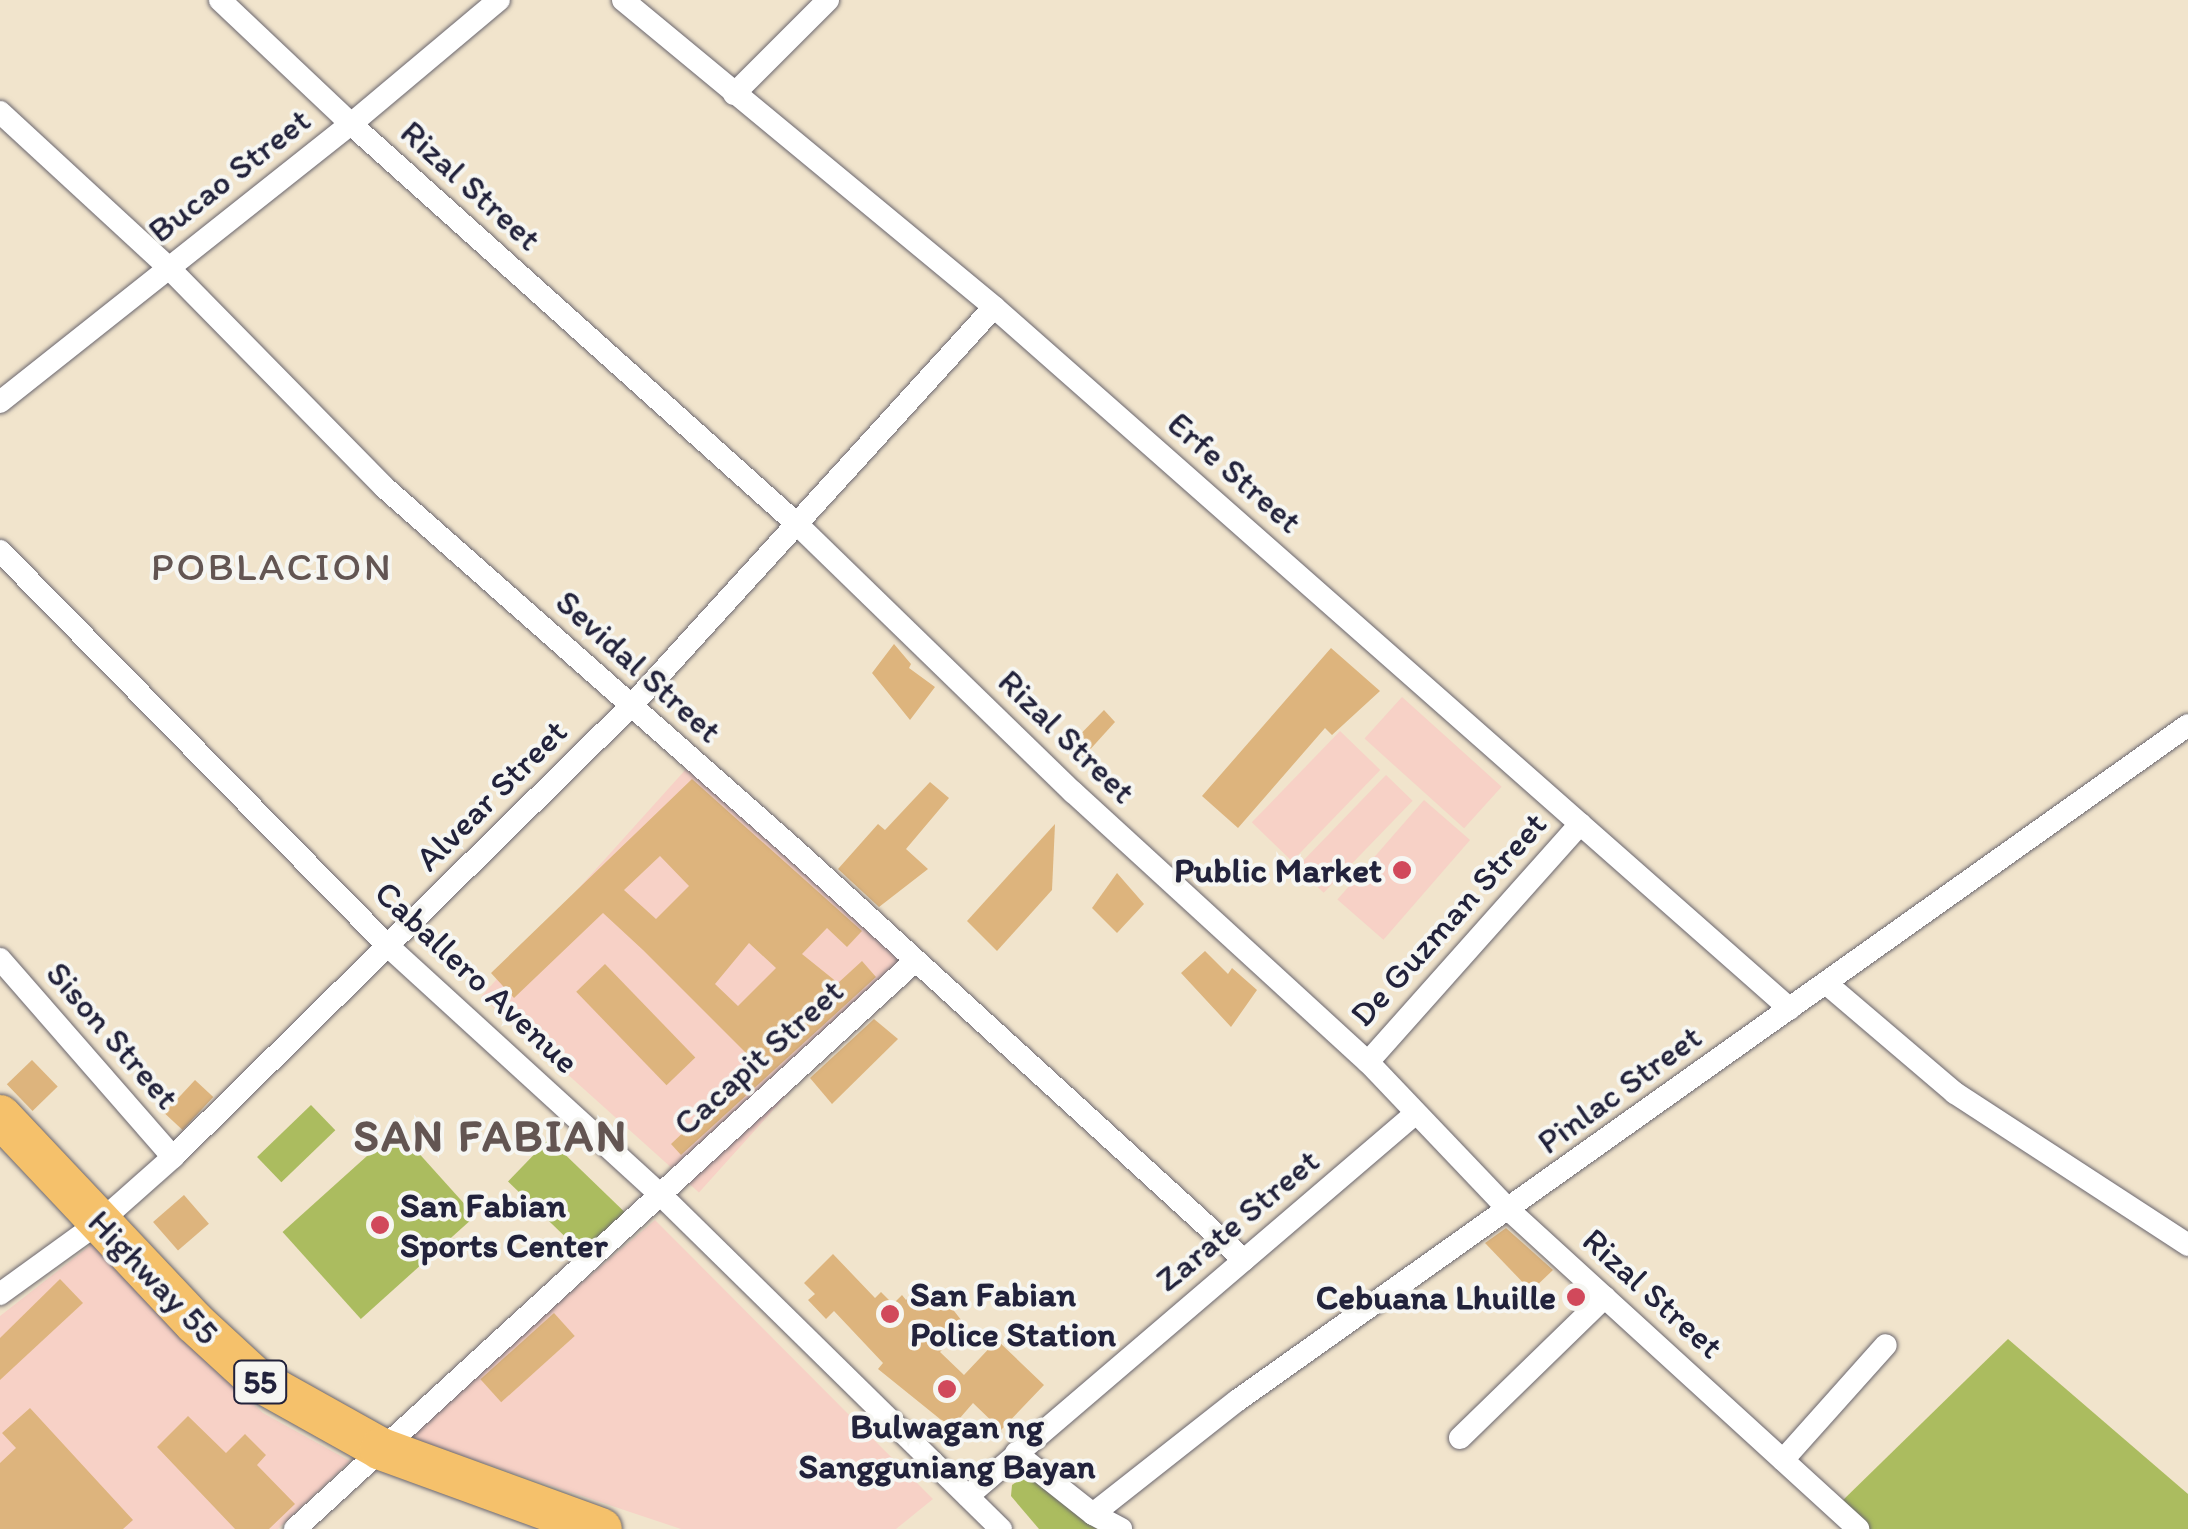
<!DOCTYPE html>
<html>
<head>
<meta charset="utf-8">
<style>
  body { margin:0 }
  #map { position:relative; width:2188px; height:1529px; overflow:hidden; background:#f1e4cc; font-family:Itim,sans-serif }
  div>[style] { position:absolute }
  .built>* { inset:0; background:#f7d1c6; transform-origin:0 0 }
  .green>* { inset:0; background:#abbc5f; transform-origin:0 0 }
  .building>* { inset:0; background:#ddb47d; transform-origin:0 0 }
  .roads { filter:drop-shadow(0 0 2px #6a666e) drop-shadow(0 0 2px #6a666e) }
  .street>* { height:22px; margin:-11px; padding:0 11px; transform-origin:11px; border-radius:11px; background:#fff }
  .highway>* { height:42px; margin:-21px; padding:0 21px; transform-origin:21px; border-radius:21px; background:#f5c16b }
  .dots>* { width:28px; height:28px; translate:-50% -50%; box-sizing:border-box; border:5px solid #f6f6f2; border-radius:50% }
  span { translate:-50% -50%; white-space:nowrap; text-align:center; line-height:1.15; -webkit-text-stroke:8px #f6f6f2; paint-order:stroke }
  .shield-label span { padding:2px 8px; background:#f6f6f2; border:2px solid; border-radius:8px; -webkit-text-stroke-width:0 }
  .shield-label { font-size:32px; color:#22223b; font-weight:700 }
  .street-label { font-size:35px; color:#22223b }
  .poi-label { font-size:35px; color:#22223b; font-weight:700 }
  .right { translate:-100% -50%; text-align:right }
  .left { translate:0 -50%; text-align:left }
  .quarter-label { font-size:40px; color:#635552; letter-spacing:2.5px }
  .district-label { font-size:45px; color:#635552; font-weight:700; letter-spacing:2.5px }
</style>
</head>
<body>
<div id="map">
  <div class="built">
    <i style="left:1402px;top:697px;width:134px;height:56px;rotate:42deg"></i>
    <i style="left:1340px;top:731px;width:56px;height:127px;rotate:44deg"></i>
    <i style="left:696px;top:758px;width:293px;height:321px;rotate:42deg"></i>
    <i style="left:1386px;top:775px;width:37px;height:128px;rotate:44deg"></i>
    <i style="left:1424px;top:800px;width:61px;height:132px;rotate:41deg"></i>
    <i style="clip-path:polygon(655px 1220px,933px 1499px,896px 1529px,681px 1529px,403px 1436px)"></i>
    <i style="clip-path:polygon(96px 1241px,209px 1365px,263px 1413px,350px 1461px,278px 1529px,0 1529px,0 1316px)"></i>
  </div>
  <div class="green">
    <i style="left:311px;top:1105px;width:35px;height:75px;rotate:46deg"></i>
    <i style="left:397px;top:1129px;width:117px;height:154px;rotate:48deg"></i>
    <i style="left:549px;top:1139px;width:109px;height:59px;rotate:44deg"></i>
    <i style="clip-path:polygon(2008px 1339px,2188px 1494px,2188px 1529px,1870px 1529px,1840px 1503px)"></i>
    <i style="clip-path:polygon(1026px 1475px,1104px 1529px,1039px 1529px,1011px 1496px,1012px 1485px)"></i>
  </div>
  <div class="building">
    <i style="clip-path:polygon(894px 644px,911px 664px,909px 668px,935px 687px,910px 720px,872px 673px)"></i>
    <i style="clip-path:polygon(1331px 648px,1380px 691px,1332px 735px,1325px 728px,1238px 828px,1202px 796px)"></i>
    <i style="clip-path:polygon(1104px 710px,1115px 722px,1077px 764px,1066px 749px)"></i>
    <i style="clip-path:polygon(evenodd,692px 779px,862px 931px,847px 947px,827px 928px,802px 954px,838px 983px,862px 961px,876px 977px,681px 1155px,671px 1144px,756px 1063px,643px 950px,603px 913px,514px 998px,491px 973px,692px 779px,660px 856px,689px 886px,656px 919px,624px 890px,660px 856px,692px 779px,749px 943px,776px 968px,738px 1006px,715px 984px,749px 943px)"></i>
    <i style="clip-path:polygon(930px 782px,949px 798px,906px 849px,928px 869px,879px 907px,838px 869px,878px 824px,885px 830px)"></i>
    <i style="clip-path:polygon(1055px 824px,1052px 890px,997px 951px,967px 921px)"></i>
    <i style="clip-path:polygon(1117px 873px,1144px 904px,1117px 933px,1092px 908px)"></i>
    <i style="clip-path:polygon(1205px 951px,1228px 974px,1232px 968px,1257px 990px,1231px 1027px,1181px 973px)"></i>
    <i style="left:605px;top:964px;width:130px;height:40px;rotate:46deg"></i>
    <i style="clip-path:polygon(874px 1019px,898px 1039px,832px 1104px,810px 1078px)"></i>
    <i style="left:32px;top:1060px;width:37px;height:35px;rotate:46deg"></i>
    <i style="left:195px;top:1080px;width:25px;height:45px;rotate:43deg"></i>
    <i style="left:184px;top:1195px;width:38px;height:41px;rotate:49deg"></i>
    <i style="clip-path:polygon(1506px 1228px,1553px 1270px,1531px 1291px,1485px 1243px)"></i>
    <i style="clip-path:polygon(833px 1254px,875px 1298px,881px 1292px,893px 1304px,902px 1295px,906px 1300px,921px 1286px,938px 1304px,944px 1298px,965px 1325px,940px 1352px,964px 1375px,997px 1340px,1044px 1385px,1001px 1430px,973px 1403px,953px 1426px,940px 1419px,878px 1369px,883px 1363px,834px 1311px,826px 1319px,808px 1300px,815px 1294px,804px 1283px)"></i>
    <i style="clip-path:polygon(60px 1279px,83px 1303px,0 1380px,0 1338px)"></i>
    <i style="left:554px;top:1313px;width:31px;height:99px;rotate:48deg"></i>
    <i style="clip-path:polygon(30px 1408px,133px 1520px,123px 1529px,0 1529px,0 1463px,16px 1448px,2px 1433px)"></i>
    <i style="clip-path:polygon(188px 1416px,226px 1453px,245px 1434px,266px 1455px,257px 1465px,295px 1504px,269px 1529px,235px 1529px,157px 1447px)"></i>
  </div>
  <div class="roads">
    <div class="street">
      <i style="left:220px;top:0;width:180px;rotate:43.4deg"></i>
      <i style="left:351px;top:124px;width:602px;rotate:41.9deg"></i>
      <i style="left:799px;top:526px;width:382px;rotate:44.2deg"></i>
      <i style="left:1073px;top:792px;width:400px;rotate:42.5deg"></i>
      <i style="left:1368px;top:1062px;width:204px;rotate:46.4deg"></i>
      <i style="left:1509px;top:1210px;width:473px;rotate:42.4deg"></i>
      <i style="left:623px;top:0;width:482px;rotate:39.6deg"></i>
      <i style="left:994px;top:307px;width:1061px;rotate:41.41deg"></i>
      <i style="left:734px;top:94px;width:133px;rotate:-45deg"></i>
      <i style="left:0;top:112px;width:229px;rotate:42.7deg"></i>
      <i style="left:168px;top:267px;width:308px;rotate:45.5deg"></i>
      <i style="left:384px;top:487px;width:548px;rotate:41.45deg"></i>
      <i style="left:795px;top:850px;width:608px;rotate:42.4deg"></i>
      <i style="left:0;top:402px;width:448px;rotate:-38.4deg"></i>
      <i style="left:351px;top:124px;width:193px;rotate:-40deg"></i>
      <i style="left:0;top:551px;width:554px;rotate:45.51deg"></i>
      <i style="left:388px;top:946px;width:368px;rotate:42.4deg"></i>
      <i style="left:660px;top:1194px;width:478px;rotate:44.5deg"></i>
      <i style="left:0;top:959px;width:263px;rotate:48.9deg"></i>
      <i style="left:1827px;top:984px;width:168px;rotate:40.4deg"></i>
      <i style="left:1955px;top:1093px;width:278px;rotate:33.1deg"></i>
      <i style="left:1368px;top:1062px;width:319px;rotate:-48.3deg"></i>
      <i style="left:0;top:1294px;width:125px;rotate:-35.9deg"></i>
      <i style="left:101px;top:1221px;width:96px;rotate:-41.6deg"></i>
      <i style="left:173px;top:1157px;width:643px;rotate:-44.56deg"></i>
      <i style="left:631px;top:706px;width:539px;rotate:-47.7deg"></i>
      <i style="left:1460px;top:1438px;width:202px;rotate:-44.2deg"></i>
      <i style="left:1016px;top:1453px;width:98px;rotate:38.4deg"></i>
      <i style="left:1093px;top:1514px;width:32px;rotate:28deg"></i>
      <i style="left:1783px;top:1460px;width:154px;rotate:-48.2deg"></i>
      <i style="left:968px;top:1496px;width:589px;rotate:-40.53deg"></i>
      <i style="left:1093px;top:1514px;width:184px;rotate:-38.2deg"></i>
      <i style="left:1238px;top:1400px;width:1165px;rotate:-35.39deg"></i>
      <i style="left:295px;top:1529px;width:841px;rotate:-42.49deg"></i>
    </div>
    <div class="highway">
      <i style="left:0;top:1116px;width:283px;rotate:46.7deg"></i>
      <i style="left:194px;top:1322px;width:84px;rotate:42.6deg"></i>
      <i style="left:256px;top:1379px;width:143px;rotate:29.2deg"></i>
      <i style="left:381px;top:1449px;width:234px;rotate:20deg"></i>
    </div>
  </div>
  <div class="dots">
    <i style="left:1402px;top:870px;background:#d1495b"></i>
    <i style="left:380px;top:1225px;background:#d1495b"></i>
    <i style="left:1576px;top:1297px;background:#d1495b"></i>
    <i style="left:890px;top:1314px;background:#d1495b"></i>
    <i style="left:947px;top:1389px;background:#d1495b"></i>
  </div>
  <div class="shield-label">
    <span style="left:260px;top:1382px">55</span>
  </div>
  <div class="street-label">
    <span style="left:229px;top:175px;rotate:-38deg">Bucao Street</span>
    <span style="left:471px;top:185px;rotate:42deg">Rizal Street</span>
    <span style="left:1235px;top:472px;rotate:41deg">Erfe Street</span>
    <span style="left:639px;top:666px;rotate:42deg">Sevidal Street</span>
    <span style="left:1067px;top:736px;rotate:44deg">Rizal Street</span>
    <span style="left:491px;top:795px;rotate:-45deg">Alvear Street</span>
    <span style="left:1448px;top:919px;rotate:-48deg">De Guzman Street</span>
    <span style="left:477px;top:977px;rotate:43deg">Caballero Avenue</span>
    <span style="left:113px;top:1035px;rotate:49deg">Sison Street</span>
    <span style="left:758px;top:1057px;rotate:-42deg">Cacapit Street</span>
    <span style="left:1619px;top:1089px;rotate:-36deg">Pinlac Street</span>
    <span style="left:1237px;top:1220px;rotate:-40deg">Zarate Street</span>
    <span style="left:154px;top:1277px;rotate:46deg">Highway 55</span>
    <span style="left:1653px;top:1293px;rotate:42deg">Rizal Street</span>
  </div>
  <div class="poi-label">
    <span class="right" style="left:1382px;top:870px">Public Market</span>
    <span class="left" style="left:400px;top:1225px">San Fabian<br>Sports Center</span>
    <span class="left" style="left:910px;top:1314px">San Fabian<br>Police Station</span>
    <span class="right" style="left:1556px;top:1297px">Cebuana Lhuille</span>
    <span style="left:947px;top:1446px">Bulwagan ng<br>Sangguniang Bayan</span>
  </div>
  <div class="quarter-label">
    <span style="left:272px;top:566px">POBLACION</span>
  </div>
  <div class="district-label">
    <span style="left:491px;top:1136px">SAN FABIAN</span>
  </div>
</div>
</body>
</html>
